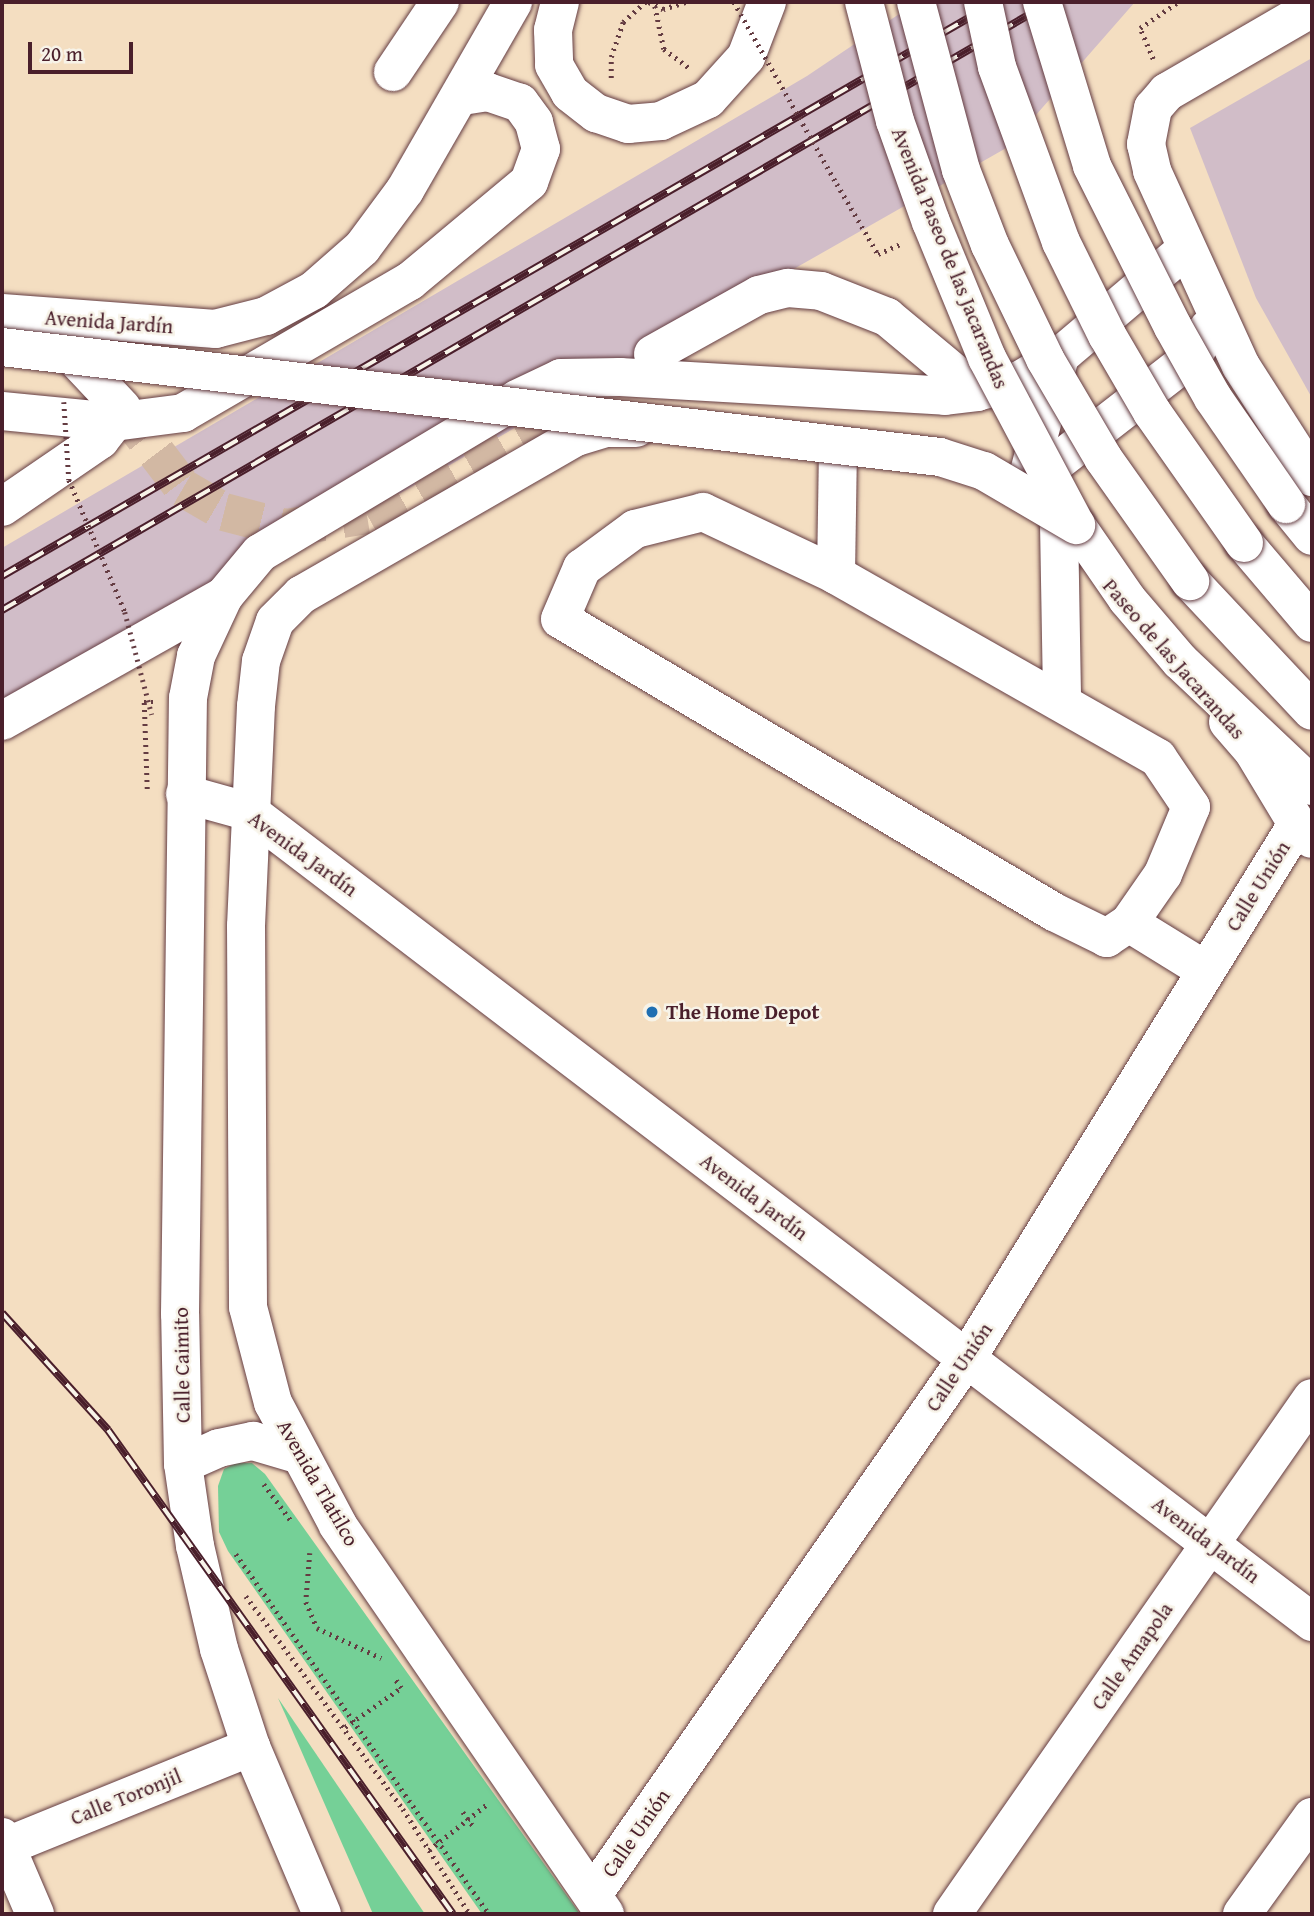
<!DOCTYPE html>
<html>
<head>
<meta charset="utf-8">
<style>
  body { margin:0 }
  #map { position:relative; width:1314px; height:1916px; overflow:hidden; background:#f4dec1; font-family:"Gentium Book Plus",serif }
  div>[style] { position:absolute }
  .industrial>* { inset:0; background:#d1bdc8 }
  .green>* { inset:0; background:#75d097 }
  .minor-tunnel>* { height:38px; margin-top:-19px; transform-origin:0; background:repeating-linear-gradient(90deg,#d2b8a3 0 38px,transparent 0 57px) }
  .path>* { height:4.5px; margin-top:-2.25px; transform-origin:0; background:repeating-linear-gradient(90deg,#643c42 0 2px,transparent 0 7px) }
  .roads { filter:drop-shadow(0 0 2px #643c42) drop-shadow(0 0 2px #643c42) }
  .minor>* { height:38px; margin:-19px; padding:0 19px; transform-origin:19px; border-radius:19px; background:#fff }
  .major>* { height:38px; margin:-19px; padding:0 19px; transform-origin:19px; border-radius:19px; background:#fff }
  .highway>* { height:38px; margin:-19px; padding:0 19px; transform-origin:19px; border-radius:19px; background:#fff }
  .rail>* { height:8px; margin-top:-4px; transform-origin:0; background:repeating-linear-gradient(90deg,#f7f3e8 0 16px,#4a1f2b 0 32px); box-sizing:border-box; border-block:2px solid #4a1f2b }
  .path-bridge>* { height:4.5px; margin-top:-2.25px; transform-origin:0; background:repeating-linear-gradient(90deg,#643c42 0 2px,transparent 0 7px) }
  .bridges { filter:drop-shadow(0 0 2px #643c42) drop-shadow(0 0 2px #643c42) }
  .major-bridge>* { height:38px; margin:-19px; padding:0 19px; transform-origin:19px; border-radius:19px; background:#fff }
  .highway-bridge>* { height:38px; margin:-19px; padding:0 19px; transform-origin:19px; border-radius:19px; background:#fff }
  .dots>* { width:19px; height:19px; translate:-50% -50%; box-sizing:border-box; border:4px solid #f7f3e8; border-radius:50% }
  span { translate:-50% -50%; white-space:nowrap; text-align:center; line-height:1.15; -webkit-text-stroke:5px #f7f3e8; paint-order:stroke }
  .street-label { font-size:21px; color:#4a1f2b }
  .poi-label { font-size:21px; color:#4a1f2b; font-weight:700 }
  .left { translate:0 -50%; text-align:left }
  .frame { position:absolute; inset:0; border:4px solid #4a1f2b; pointer-events:none }
  .scale { position:absolute; left:28px; top:42px; width:105px; height:32px; box-sizing:border-box; border:4px solid #4a1f2b; border-top:0; padding-left:9px; font-size:21px; line-height:24px; white-space:nowrap; color:#4a1f2b; -webkit-text-stroke:5px #f7f3e8; paint-order:stroke }
</style>
</head>
<body>
<div id="map">
  <div class="industrial">
    <i style="clip-path:polygon(917px 2px,1135px 2px,1008px 147px,2px 720px,2px 548px,807px 76px)"></i>
    <i style="clip-path:polygon(1312px 58px,1312px 398px,1256px 298px,1190px 128px)"></i>
  </div>
  <div class="green">
    <i style="clip-path:polygon(236px 1463px,252px 1463px,265px 1474px,580px 1914px,482px 1914px,228px 1551px,219px 1532px,218px 1486px,224px 1469px)"></i>
    <i style="clip-path:polygon(278px 1698px,425px 1914px,373px 1914px)"></i>
  </div>
  <div class="minor-tunnel">
    <i style="left:122px;top:408px;width:101px;rotate:52.7deg"></i>
    <i style="left:183px;top:488px;width:48px;rotate:30.3deg"></i>
    <i style="left:224px;top:512px;width:64px;rotate:14.5deg"></i>
    <i style="left:286px;top:528px;width:82px;rotate:-9.1deg"></i>
    <i style="left:367px;top:515px;width:231px;rotate:-29.3deg"></i>
  </div>
  <div class="path">
    <i style="left:649px;top:2px;width:16px;rotate:27deg"></i>
    <i style="left:663px;top:9px;width:24px;rotate:-17deg"></i>
    <i style="left:655px;top:6px;width:44px;rotate:78.2deg"></i>
    <i style="left:664px;top:49px;width:31px;rotate:37deg"></i>
    <i style="left:1153px;top:59px;width:34px;rotate:-113deg"></i>
    <i style="left:1140px;top:28px;width:46px;rotate:-34.4deg"></i>
    <i style="left:611px;top:78px;width:21px;rotate:-90deg"></i>
    <i style="left:611px;top:57px;width:37px;rotate:-71deg"></i>
    <i style="left:623px;top:22px;width:30px;rotate:-42deg"></i>
    <i style="left:837px;top:184px;width:81px;rotate:59.6deg"></i>
    <i style="left:878px;top:254px;width:27px;rotate:-24deg"></i>
    <i style="left:147px;top:789px;width:87px;rotate:-92deg"></i>
    <i style="left:144px;top:702px;width:9px"></i>
    <i style="left:264px;top:1484px;width:47px;rotate:53.6deg"></i>
    <i style="left:310px;top:1553px;width:49px;rotate:94.7deg"></i>
    <i style="left:306px;top:1602px;width:28px;rotate:67deg"></i>
    <i style="left:317px;top:1628px;width:71px;rotate:25.1deg"></i>
    <i style="left:236px;top:1554px;width:440px;rotate:54.9deg"></i>
    <i style="left:246px;top:1596px;width:265px;rotate:53.6deg"></i>
    <i style="left:403px;top:1809px;width:125px;rotate:57.5deg"></i>
    <i style="left:345px;top:1727px;width:68px;rotate:-34.9deg"></i>
    <i style="left:401px;top:1688px;width:11px;rotate:-124deg"></i>
    <i style="left:463px;top:1812px;width:17px;rotate:54deg"></i>
    <i style="left:429px;top:1850px;width:73px;rotate:-38.3deg"></i>
  </div>
  <div class="roads">
    <div class="minor">
      <i style="left:1312px;top:8px;width:168px;rotate:149.9deg"></i>
      <i style="left:1167px;top:92px;width:21px;rotate:131deg"></i>
      <i style="left:1153px;top:108px;width:37px;rotate:101deg"></i>
      <i style="left:1146px;top:144px;width:28px;rotate:77deg"></i>
      <i style="left:1152px;top:171px;width:214px;rotate:65.5deg"></i>
      <i style="left:1241px;top:366px;width:132px;rotate:57.4deg"></i>
      <i style="left:393px;top:72px;width:84px;rotate:-56.1deg"></i>
      <i style="left:59px;top:341px;width:92px;rotate:46.8deg"></i>
      <i style="left:653px;top:354px;width:121px;rotate:-29.1deg"></i>
      <i style="left:759px;top:295px;width:30px;rotate:-14deg"></i>
      <i style="left:788px;top:288px;width:33px;rotate:5deg"></i>
      <i style="left:821px;top:291px;width:71px;rotate:21.5deg"></i>
      <i style="left:887px;top:317px;width:117px;rotate:39.8deg"></i>
      <i style="left:2px;top:411px;width:113px;rotate:5.6deg"></i>
      <i style="left:114px;top:422px;width:70px;rotate:-7.4deg"></i>
      <i style="left:183px;top:413px;width:263px;rotate:-30.2deg"></i>
      <i style="left:410px;top:281px;width:155px;rotate:-39.8deg"></i>
      <i style="left:529px;top:182px;width:35px;rotate:-70deg"></i>
      <i style="left:541px;top:149px;width:28px;rotate:-105deg"></i>
      <i style="left:534px;top:122px;width:24px;rotate:-126deg"></i>
      <i style="left:520px;top:103px;width:34px;rotate:-161deg"></i>
      <i style="left:488px;top:92px;width:26px;rotate:171deg"></i>
      <i style="left:1029px;top:472px;width:120px;rotate:-75deg"></i>
      <i style="left:1026px;top:486px;width:213px;rotate:-37.9deg"></i>
      <i style="left:1194px;top:355px;width:30px;rotate:-62deg"></i>
      <i style="left:2px;top:507px;width:119px;rotate:-34.4deg"></i>
      <i style="left:100px;top:440px;width:23px;rotate:-52deg"></i>
      <i style="left:703px;top:512px;width:147px;rotate:25.3deg"></i>
      <i style="left:836px;top:575px;width:370px;rotate:29.6deg"></i>
      <i style="left:1158px;top:758px;width:59px;rotate:56deg"></i>
      <i style="left:1191px;top:807px;width:73px;rotate:112.7deg"></i>
      <i style="left:1163px;top:874px;width:60px;rotate:124.8deg"></i>
      <i style="left:1129px;top:923px;width:27px;rotate:146deg"></i>
      <i style="left:1107px;top:938px;width:59px;rotate:-153.9deg"></i>
      <i style="left:1054px;top:912px;width:574px;rotate:-149.33deg"></i>
      <i style="left:560px;top:619px;width:56px;rotate:-66.7deg"></i>
      <i style="left:582px;top:568px;width:66px;rotate:-36.3deg"></i>
      <i style="left:635px;top:529px;width:70px;rotate:-14deg"></i>
      <i style="left:1059px;top:523px;width:177px;rotate:89deg"></i>
      <i style="left:836px;top:575px;width:126px;rotate:-89.1deg"></i>
      <i style="left:2px;top:721px;width:255px;rotate:-29.4deg"></i>
      <i style="left:1228px;top:722px;width:38px;rotate:49deg"></i>
      <i style="left:1253px;top:751px;width:85px;rotate:58.9deg"></i>
      <i style="left:1297px;top:824px;width:21px;rotate:45deg"></i>
      <i style="left:185px;top:794px;width:67px;rotate:15.5deg"></i>
      <i style="left:250px;top:812px;width:1336px;rotate:37.33deg"></i>
      <i style="left:1129px;top:923px;width:89px;rotate:31.7deg"></i>
      <i style="left:183px;top:1464px;width:39px;rotate:-24deg"></i>
      <i style="left:219px;top:1448px;width:35px;rotate:-12deg"></i>
      <i style="left:253px;top:1441px;width:46px;rotate:16.5deg"></i>
      <i style="left:2px;top:1837px;width:84px;rotate:66.8deg"></i>
      <i style="left:2px;top:1848px;width:269px;rotate:-22.1deg"></i>
      <i style="left:594px;top:1893px;width:652px;rotate:-55.12deg"></i>
      <i style="left:967px;top:1358px;width:628px;rotate:-58.28deg"></i>
      <i style="left:322px;top:1914px;width:181px;rotate:-113deg"></i>
      <i style="left:251px;top:1747px;width:103px;rotate:-108.1deg"></i>
      <i style="left:219px;top:1649px;width:106px;rotate:-103.1deg"></i>
      <i style="left:195px;top:1546px;width:83px;rotate:-98.3deg"></i>
      <i style="left:183px;top:1464px;width:150px;rotate:-91.1deg"></i>
      <i style="left:180px;top:1314px;width:616px;rotate:-89.26deg"></i>
      <i style="left:188px;top:698px;width:43px;rotate:-79.2deg"></i>
      <i style="left:196px;top:656px;width:66px;rotate:-65deg"></i>
      <i style="left:224px;top:596px;width:56px;rotate:-50.1deg"></i>
      <i style="left:260px;top:553px;width:300px;rotate:-30.9deg"></i>
      <i style="left:517px;top:399px;width:49px;rotate:-25.5deg"></i>
      <i style="left:561px;top:378px;width:59px;rotate:-1deg"></i>
      <i style="left:620px;top:377px;width:326px;rotate:3.3deg"></i>
      <i style="left:945px;top:396px;width:32px;rotate:-7deg"></i>
      <i style="left:977px;top:392px;width:45px;rotate:-15.6deg"></i>
      <i style="left:1020px;top:380px;width:47px;rotate:-31deg"></i>
      <i style="left:1060px;top:356px;width:165px;rotate:-40.3deg"></i>
      <i style="left:605px;top:1914px;width:472px;rotate:-124.5deg"></i>
      <i style="left:338px;top:1525px;width:138px;rotate:-118deg"></i>
      <i style="left:273px;top:1403px;width:99px;rotate:-104.6deg"></i>
      <i style="left:248px;top:1307px;width:381px;rotate:-90.3deg"></i>
      <i style="left:246px;top:926px;width:220px;rotate:-87.4deg"></i>
      <i style="left:256px;top:706px;width:45px;rotate:-83.7deg"></i>
      <i style="left:261px;top:661px;width:42px;rotate:-70.7deg"></i>
      <i style="left:275px;top:621px;width:37px;rotate:-45deg"></i>
      <i style="left:301px;top:595px;width:317px;rotate:-29.9deg"></i>
      <i style="left:576px;top:437px;width:30px;rotate:-17deg"></i>
      <i style="left:605px;top:428px;width:31px"></i>
      <i style="left:952px;top:1914px;width:629px;rotate:-55.1deg"></i>
      <i style="left:1242px;top:1914px;width:120px;rotate:-54.2deg"></i>
    </div>
    <div class="major">
      <i style="left:560px;top:2px;width:29px;rotate:104deg"></i>
      <i style="left:553px;top:30px;width:35px;rotate:88deg"></i>
      <i style="left:554px;top:65px;width:32px;rotate:60deg"></i>
      <i style="left:570px;top:93px;width:33px;rotate:38deg"></i>
      <i style="left:596px;top:113px;width:34px;rotate:19deg"></i>
      <i style="left:628px;top:124px;width:33px;rotate:-5deg"></i>
      <i style="left:661px;top:121px;width:52px;rotate:-25.1deg"></i>
      <i style="left:708px;top:99px;width:57px;rotate:-47.9deg"></i>
      <i style="left:746px;top:57px;width:59px;rotate:-69.1deg"></i>
      <i style="left:2px;top:313px;width:214px;rotate:4.3deg"></i>
      <i style="left:215px;top:329px;width:53px;rotate:-14.3deg"></i>
      <i style="left:266px;top:316px;width:55px;rotate:-28.4deg"></i>
      <i style="left:314px;top:290px;width:64px;rotate:-41.2deg"></i>
      <i style="left:362px;top:248px;width:72px;rotate:-53.4deg"></i>
      <i style="left:405px;top:190px;width:217px;rotate:-60.1deg"></i>
      <i style="left:1286px;top:504px;width:41px;rotate:50.9deg"></i>
      <i style="left:1076px;top:525px;width:90px;rotate:55.4deg"></i>
      <i style="left:1127px;top:599px;width:82px;rotate:49.5deg"></i>
      <i style="left:1180px;top:661px;width:182px;rotate:43.4deg"></i>
    </div>
    <div class="highway">
      <i style="left:1244px;top:543px;width:105px;rotate:49.6deg"></i>
      <i style="left:1190px;top:581px;width:178px;rotate:46.8deg"></i>
    </div>
  </div>
  <div class="rail">
    <i style="left:2px;top:576px;width:1148px;rotate:-30deg"></i>
    <i style="left:2px;top:610px;width:1212px;rotate:-30.1deg"></i>
    <i style="left:2px;top:1313px;width:158px;rotate:47.8deg"></i>
    <i style="left:108px;top:1430px;width:594px;rotate:54.52deg"></i>
  </div>
  <div class="path-bridge">
    <i style="left:734px;top:2px;width:209px;rotate:60.5deg"></i>
    <i style="left:64px;top:402px;width:78px;rotate:86.3deg"></i>
    <i style="left:69px;top:480px;width:143px;rotate:67deg"></i>
    <i style="left:125px;top:612px;width:106px;rotate:75.3deg"></i>
  </div>
  <div class="bridges">
    <div class="major-bridge">
      <i style="left:864px;top:2px;width:123px;rotate:75.4deg"></i>
      <i style="left:895px;top:121px;width:107px;rotate:70.4deg"></i>
      <i style="left:931px;top:222px;width:147px;rotate:67.6deg"></i>
      <i style="left:987px;top:358px;width:183px;rotate:62deg"></i>
      <i style="left:1042px;top:2px;width:171px;rotate:73deg"></i>
      <i style="left:1092px;top:166px;width:180px;rotate:63.3deg"></i>
      <i style="left:1173px;top:327px;width:81px;rotate:60.6deg"></i>
      <i style="left:1213px;top:398px;width:129px;rotate:55.4deg"></i>
      <i style="left:2px;top:347px;width:944px;rotate:6.69deg"></i>
      <i style="left:940px;top:457px;width:46px;rotate:17.7deg"></i>
      <i style="left:984px;top:471px;width:107px;rotate:30.4deg"></i>
    </div>
    <div class="highway-bridge">
      <i style="left:916px;top:2px;width:174px;rotate:75deg"></i>
      <i style="left:961px;top:170px;width:80px;rotate:68.9deg"></i>
      <i style="left:990px;top:245px;width:127px;rotate:64.2deg"></i>
      <i style="left:1045px;top:359px;width:115px;rotate:59.6deg"></i>
      <i style="left:1103px;top:458px;width:151px;rotate:54.7deg"></i>
      <i style="left:983px;top:2px;width:66px;rotate:77.8deg"></i>
      <i style="left:997px;top:67px;width:186px;rotate:69.9deg"></i>
      <i style="left:1061px;top:242px;width:104px;rotate:63.7deg"></i>
      <i style="left:1107px;top:335px;width:89px;rotate:59.7deg"></i>
      <i style="left:1152px;top:412px;width:160px;rotate:54.9deg"></i>
    </div>
  </div>
  <div class="dots">
    <i style="left:652px;top:1012px;background:#1f6fb2"></i>
  </div>
  <div class="street-label">
    <span style="left:950px;top:258px;rotate:68deg">Avenida Paseo de las Jacarandas</span>
    <span style="left:109px;top:322px;rotate:4deg">Avenida Jardín</span>
    <span style="left:1174px;top:659px;rotate:49deg">Paseo de las Jacarandas</span>
    <span style="left:303px;top:854px;rotate:36deg">Avenida Jardín</span>
    <span style="left:1258px;top:886px;rotate:-58deg">Calle Unión</span>
    <span style="left:754px;top:1197px;rotate:37deg">Avenida Jardín</span>
    <span style="left:182px;top:1365px;rotate:-91deg">Calle Caimito</span>
    <span style="left:959px;top:1367px;rotate:-56deg">Calle Unión</span>
    <span style="left:318px;top:1483px;rotate:60deg">Avenida Tlatilco</span>
    <span style="left:1206px;top:1540px;rotate:37deg">Avenida Jardín</span>
    <span style="left:1132px;top:1656px;rotate:-55deg">Calle Amapola</span>
    <span style="left:126px;top:1797px;rotate:-22deg">Calle Toronjil</span>
    <span style="left:636px;top:1833px;rotate:-55deg">Calle Unión</span>
  </div>
  <div class="poi-label">
    <span class="left" style="left:666px;top:1012px">The Home Depot</span>
  </div>
  <div class="frame"></div>
  <div class="scale">20 m</div>
</div>
</body>
</html>
